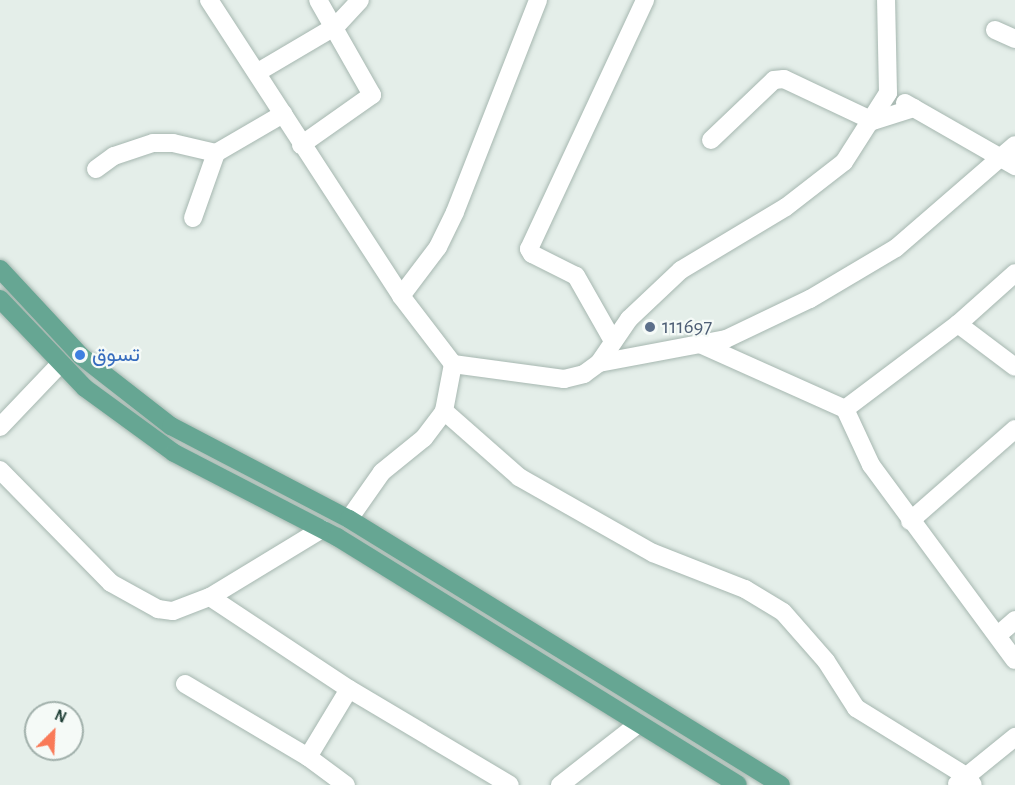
<!DOCTYPE html>
<html>
<head>
<meta charset="utf-8">
<style>
  body { margin:0 }
  #map { position:relative; width:1015px; height:785px; overflow:hidden; background:#e4eee9; font-family:"Alegreya Sans",Vazirmatn,sans-serif }
  div>[style] { position:absolute }
  .roads { filter:drop-shadow(0 0 2px #a6b7b0) drop-shadow(0 0 2px #a6b7b0) }
  .minor>* { height:18px; margin:-9px; padding:0 9px; transform-origin:9px; border-radius:9px; background:#fff }
  .major>* { height:18px; margin:-9px; padding:0 9px; transform-origin:9px; border-radius:9px; background:#66a693 }
  .dots>* { width:16px; height:16px; translate:-50% -50%; box-sizing:border-box; border:3px solid #f5faf7; border-radius:50% }
  span { translate:-50% -50%; white-space:nowrap; text-align:center; line-height:1.15; -webkit-text-stroke:4.5px #f5faf7; paint-order:stroke }
  .service-label { font-size:21px; color:#4e5e75 }
  .left { translate:0 -50%; text-align:left }
  .shop-label { font-size:21px; color:#366cbe }
  .north { position:absolute; left:24px; top:701px; width:60px; height:60px; box-sizing:border-box; background:#f5faf7; border:2px solid #a1b0ab; border-radius:50%; rotate:24deg; font-size:16px; font-weight:700; line-height:24px; text-align:center; color:#224138 }
  .north::after { content:''; display:block; margin:auto; width:21px; height:27px; background:#f97a58; clip-path:polygon(50% 0,100% 100%,50% 72%,0 100%) }
</style>
</head>
<body>
<div id="map">
  <div class="roads">
    <div class="minor">
      <i style="left:209px;top:0;width:353px;rotate:57deg"></i>
      <i style="left:401px;top:296px;width:86px;rotate:52.6deg"></i>
      <i style="left:453px;top:364px;width:112px;rotate:7.7deg"></i>
      <i style="left:564px;top:379px;width:21px;rotate:-14deg"></i>
      <i style="left:584px;top:374px;width:19px;rotate:-36deg"></i>
      <i style="left:599px;top:363px;width:53px;rotate:-55.7deg"></i>
      <i style="left:629px;top:319px;width:71px;rotate:-43.3deg"></i>
      <i style="left:681px;top:270px;width:122px;rotate:-31deg"></i>
      <i style="left:786px;top:207px;width:73px;rotate:-37.8deg"></i>
      <i style="left:844px;top:162px;width:82px;rotate:-57.5deg"></i>
      <i style="left:888px;top:93px;width:93px;rotate:-91.2deg"></i>
      <i style="left:995px;top:30px;width:22px;rotate:24deg"></i>
      <i style="left:258px;top:72px;width:91px;rotate:-30.5deg"></i>
      <i style="left:336px;top:26px;width:35px;rotate:-47deg"></i>
      <i style="left:905px;top:103px;width:127px;rotate:29.8deg"></i>
      <i style="left:711px;top:140px;width:87px;rotate:-43.6deg"></i>
      <i style="left:774px;top:80px;width:10px;rotate:-6deg"></i>
      <i style="left:784px;top:79px;width:98px;rotate:25.3deg"></i>
      <i style="left:873px;top:121px;width:43px;rotate:-17.6deg"></i>
      <i style="left:301px;top:145px;width:87px;rotate:-35.2deg"></i>
      <i style="left:372px;top:95px;width:109px;rotate:-119.6deg"></i>
      <i style="left:96px;top:169px;width:22px;rotate:-36deg"></i>
      <i style="left:114px;top:156px;width:41px;rotate:-18.4deg"></i>
      <i style="left:153px;top:143px;width:20px"></i>
      <i style="left:173px;top:143px;width:44px;rotate:13.1deg"></i>
      <i style="left:216px;top:153px;width:78px;rotate:-30.2deg"></i>
      <i style="left:193px;top:218px;width:69px;rotate:-70.5deg"></i>
      <i style="left:401px;top:296px;width:61px;rotate:-52.9deg"></i>
      <i style="left:438px;top:247px;width:39px;rotate:-64deg"></i>
      <i style="left:455px;top:212px;width:228px;rotate:-68.6deg"></i>
      <i style="left:958px;top:324px;width:71px;rotate:37deg"></i>
      <i style="left:613px;top:341px;width:75px;rotate:-119.6deg"></i>
      <i style="left:576px;top:276px;width:49px;rotate:-153.4deg"></i>
      <i style="left:532px;top:254px;width:6px;rotate:-121deg"></i>
      <i style="left:529px;top:249px;width:275px;rotate:-65deg"></i>
      <i style="left:700px;top:344px;width:159px;rotate:24.1deg"></i>
      <i style="left:845px;top:409px;width:62px;rotate:65.1deg"></i>
      <i style="left:871px;top:465px;width:242px;rotate:53.6deg"></i>
      <i style="left:599px;top:363px;width:129px;rotate:-10.7deg"></i>
      <i style="left:726px;top:339px;width:93px;rotate:-25.5deg"></i>
      <i style="left:810px;top:299px;width:100px;rotate:-30.7deg"></i>
      <i style="left:896px;top:248px;width:157px;rotate:-40.9deg"></i>
      <i style="left:845px;top:409px;width:141px;rotate:-37deg"></i>
      <i style="left:958px;top:324px;width:76px;rotate:-41.8deg"></i>
      <i style="left:444px;top:411px;width:100px;rotate:41.3deg"></i>
      <i style="left:519px;top:477px;width:154px;rotate:29.6deg"></i>
      <i style="left:653px;top:553px;width:99px;rotate:21.4deg"></i>
      <i style="left:745px;top:589px;width:44px;rotate:31.2deg"></i>
      <i style="left:783px;top:612px;width:65px;rotate:48.7deg"></i>
      <i style="left:826px;top:661px;width:56px;rotate:57.4deg"></i>
      <i style="left:856px;top:708px;width:129px;rotate:31.7deg"></i>
      <i style="left:966px;top:776px;width:11px;rotate:52deg"></i>
      <i style="left:0;top:427px;width:86px;rotate:-46.4deg"></i>
      <i style="left:0;top:470px;width:158px;rotate:45.5deg"></i>
      <i style="left:111px;top:583px;width:54px;rotate:29deg"></i>
      <i style="left:158px;top:609px;width:15px;rotate:8deg"></i>
      <i style="left:173px;top:611px;width:40px;rotate:-21deg"></i>
      <i style="left:210px;top:597px;width:131px;rotate:-31.3deg"></i>
      <i style="left:349px;top:519px;width:57px;rotate:-54.9deg"></i>
      <i style="left:382px;top:472px;width:54px;rotate:-39deg"></i>
      <i style="left:424px;top:438px;width:34px;rotate:-53deg"></i>
      <i style="left:444px;top:411px;width:48px;rotate:-79.2deg"></i>
      <i style="left:910px;top:521px;width:140px;rotate:-41.2deg"></i>
      <i style="left:210px;top:597px;width:167px;rotate:33.5deg"></i>
      <i style="left:349px;top:689px;width:187px;rotate:30.8deg"></i>
      <i style="left:998px;top:635px;width:23px;rotate:-41deg"></i>
      <i style="left:185px;top:684px;width:143px;rotate:30.7deg"></i>
      <i style="left:308px;top:757px;width:47px;rotate:36.4deg"></i>
      <i style="left:308px;top:757px;width:79px;rotate:-58.9deg"></i>
      <i style="left:957px;top:784px;width:75px;rotate:-39deg"></i>
      <i style="left:560px;top:785px;width:99px;rotate:-38deg"></i>
    </div>
    <div class="major">
      <i style="left:0;top:269px;width:119px;rotate:47deg"></i>
      <i style="left:81px;top:356px;width:114px;rotate:37.9deg"></i>
      <i style="left:171px;top:426px;width:201px;rotate:27.6deg"></i>
      <i style="left:349px;top:519px;width:507px;rotate:31.62deg"></i>
      <i style="left:0;top:299px;width:123px;rotate:46.3deg"></i>
      <i style="left:85px;top:388px;width:110px;rotate:36.1deg"></i>
      <i style="left:174px;top:453px;width:183px;rotate:27.3deg"></i>
      <i style="left:337px;top:537px;width:471px;rotate:31.7deg"></i>
    </div>
  </div>
  <div class="dots">
    <i style="left:650px;top:327px;background:#5c6f8a"></i>
    <i style="left:80px;top:355px;background:#3f7fe0"></i>
  </div>
  <div class="service-label">
    <span class="left" style="left:662px;top:327px">111697</span>
  </div>
  <div class="shop-label">
    <span class="left" style="left:92px;top:355px">تسوق</span>
  </div>
  <div class="north">N</div>
</div>
</body>
</html>
